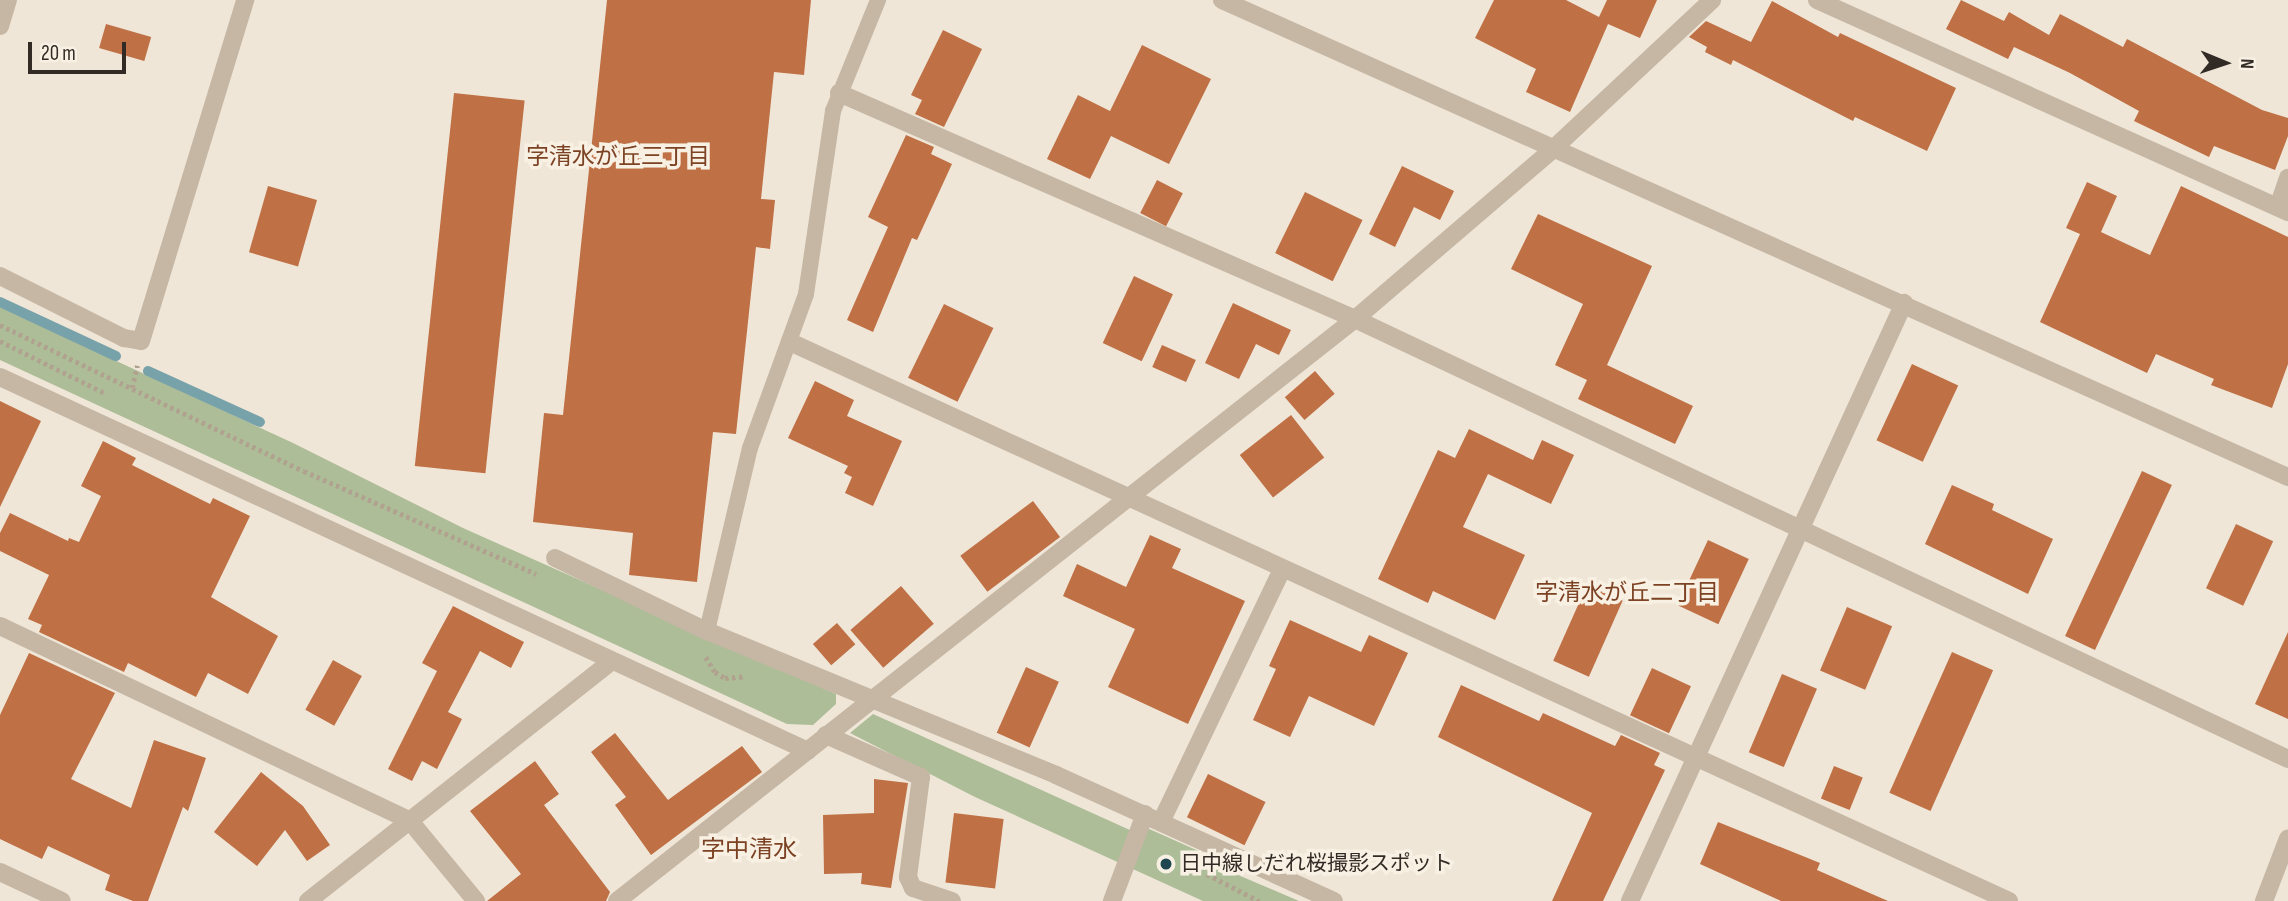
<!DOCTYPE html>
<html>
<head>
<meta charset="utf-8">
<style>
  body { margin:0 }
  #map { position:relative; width:2288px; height:901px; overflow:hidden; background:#efe6d7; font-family:"Sofia Sans Condensed","Noto Sans JP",sans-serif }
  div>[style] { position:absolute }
  .green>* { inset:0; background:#acbd98 }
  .stream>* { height:10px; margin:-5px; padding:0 5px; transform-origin:5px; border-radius:5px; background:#78a2aa }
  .building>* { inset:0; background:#bf7045; transform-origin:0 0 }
  .path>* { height:4.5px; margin-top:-2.25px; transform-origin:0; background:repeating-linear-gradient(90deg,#b1a18f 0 3.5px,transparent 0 7px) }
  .service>* { height:16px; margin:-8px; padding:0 8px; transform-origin:8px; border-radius:8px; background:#c6b7a4 }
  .minor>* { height:18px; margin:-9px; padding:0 9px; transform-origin:9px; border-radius:9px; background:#c6b7a4 }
  .tertiary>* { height:18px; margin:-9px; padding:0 9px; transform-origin:9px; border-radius:9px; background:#c6b7a4 }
  .dots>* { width:19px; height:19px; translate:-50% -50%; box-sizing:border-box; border:4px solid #f7f0e3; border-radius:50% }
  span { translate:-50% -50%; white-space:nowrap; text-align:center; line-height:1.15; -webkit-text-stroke:7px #f7f0e3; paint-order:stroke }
  .poi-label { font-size:21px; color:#322b25 }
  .left { translate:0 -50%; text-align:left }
  .neighbourhood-label { font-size:23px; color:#7c4223 }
  .quarter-label { font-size:24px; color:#7c4223 }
  .north { position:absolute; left:2190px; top:28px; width:70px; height:70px; -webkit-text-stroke:5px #f7f0e3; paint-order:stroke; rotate:92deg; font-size:19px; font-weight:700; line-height:28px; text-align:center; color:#322b25 }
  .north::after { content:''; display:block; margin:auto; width:24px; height:32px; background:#322b25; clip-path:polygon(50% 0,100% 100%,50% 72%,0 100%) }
  .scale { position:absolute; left:28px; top:42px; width:98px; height:32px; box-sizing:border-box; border:4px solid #322b25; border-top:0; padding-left:9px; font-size:21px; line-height:24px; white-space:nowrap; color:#322b25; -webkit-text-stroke:5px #f7f0e3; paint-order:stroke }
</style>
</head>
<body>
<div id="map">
  <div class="green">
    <i style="clip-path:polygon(0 307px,293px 443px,463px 528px,836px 694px,836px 704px,813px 725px,787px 724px,0 360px)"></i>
    <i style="clip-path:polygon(873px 714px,1132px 831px,1147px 828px,1212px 857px,1210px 863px,1299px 901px,1203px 901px,975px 797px,850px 733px)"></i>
  </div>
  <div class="stream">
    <i style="left:0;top:302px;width:128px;rotate:25deg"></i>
    <i style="left:148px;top:371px;width:123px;rotate:24.5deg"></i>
  </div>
  <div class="building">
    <i style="clip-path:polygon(607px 0,811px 0,804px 75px,774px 72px,761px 199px,775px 200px,770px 249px,756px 247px,736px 434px,713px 432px,697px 582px,629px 575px,633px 533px,533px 522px,544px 413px,563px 415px)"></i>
    <i style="clip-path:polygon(1494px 0,1566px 0,1599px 17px,1607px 0,1657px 0,1640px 38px,1608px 24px,1570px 112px,1526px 92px,1536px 69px,1475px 38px)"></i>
    <i style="clip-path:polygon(1961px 0,2004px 21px,2009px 12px,2049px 35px,2060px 14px,2123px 47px,2127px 39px,2262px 110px,2288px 118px,2288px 136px,2275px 170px,2214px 146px,2209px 157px,2134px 121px,2139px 111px,2070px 73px,2014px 47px,2008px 59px,1946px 29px)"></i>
    <i style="clip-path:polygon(1772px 1px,1838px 37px,1840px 33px,1956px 88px,1927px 151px,1855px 117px,1853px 121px,1733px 60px,1731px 65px,1705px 52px,1707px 47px,1689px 37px,1706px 21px,1751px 42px)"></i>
    <i style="left:106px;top:24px;width:47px;height:25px;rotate:16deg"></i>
    <i style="clip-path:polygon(943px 30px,982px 49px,944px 127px,915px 114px,922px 100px,911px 95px)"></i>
    <i style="clip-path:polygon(1142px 45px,1211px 79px,1169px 164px,1111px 136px,1090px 179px,1047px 159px,1078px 95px,1110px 111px)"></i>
    <i style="left:454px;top:93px;width:71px;height:375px;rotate:6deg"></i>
    <i style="clip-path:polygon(906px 135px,934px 147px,931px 154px,952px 164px,917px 240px,912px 238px,873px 332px,847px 320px,888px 227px,868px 217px)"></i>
    <i style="clip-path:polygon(1402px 166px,1454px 191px,1440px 220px,1414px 207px,1395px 247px,1369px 234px)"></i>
    <i style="left:1157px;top:180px;width:29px;height:37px;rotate:27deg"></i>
    <i style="clip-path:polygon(2087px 182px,2117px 196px,2101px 232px,2150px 255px,2181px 186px,2288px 237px,2288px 364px,2272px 408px,2211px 385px,2214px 379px,2156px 354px,2147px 373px,2040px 322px,2080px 234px,2066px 228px)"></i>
    <i style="left:268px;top:186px;width:51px;height:69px;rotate:16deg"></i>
    <i style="left:1305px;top:192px;width:64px;height:68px;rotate:26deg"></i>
    <i style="clip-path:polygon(1538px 214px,1652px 266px,1607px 365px,1693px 406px,1675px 444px,1578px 399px,1587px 380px,1555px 365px,1583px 304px,1511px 269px)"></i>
    <i style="left:1134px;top:276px;width:43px;height:74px;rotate:25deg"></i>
    <i style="clip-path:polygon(1233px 303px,1291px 330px,1279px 355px,1256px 344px,1239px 379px,1205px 363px)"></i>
    <i style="left:944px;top:304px;width:55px;height:82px;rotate:26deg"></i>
    <i style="left:1162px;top:345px;width:37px;height:24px;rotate:24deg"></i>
    <i style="left:1912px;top:364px;width:51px;height:84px;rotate:25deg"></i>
    <i style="left:1315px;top:371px;width:30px;height:40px;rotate:49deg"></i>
    <i style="clip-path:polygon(815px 381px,854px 400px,847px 416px,902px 441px,873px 506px,845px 493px,852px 477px,844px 473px,848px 466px,788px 438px)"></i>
    <i style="clip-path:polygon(0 401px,41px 421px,0 507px)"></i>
    <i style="left:1291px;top:415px;width:54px;height:65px;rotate:52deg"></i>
    <i style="clip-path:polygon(1469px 429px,1533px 460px,1542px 440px,1574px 455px,1551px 504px,1488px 474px,1463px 527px,1525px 555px,1495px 620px,1433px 591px,1428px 603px,1378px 579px,1438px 450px,1455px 458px)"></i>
    <i style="clip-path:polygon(103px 441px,136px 458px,132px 465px,210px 504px,213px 498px,250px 516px,211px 597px,278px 636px,248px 694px,208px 673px,196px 697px,128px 663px,124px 672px,39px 632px,42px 625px,28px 619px,49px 575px,0 551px,0 533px,10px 513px,68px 541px,69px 538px,79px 542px,101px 496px,81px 486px)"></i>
    <i style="left:2142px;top:471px;width:33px;height:182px;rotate:25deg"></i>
    <i style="clip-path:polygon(1952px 485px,1994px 504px,1992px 510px,2053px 539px,2028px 594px,1925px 544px)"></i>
    <i style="left:1033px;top:501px;width:45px;height:91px;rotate:53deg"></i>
    <i style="left:2236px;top:524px;width:41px;height:71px;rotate:25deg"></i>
    <i style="clip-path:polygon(1150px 535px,1181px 549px,1172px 568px,1245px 601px,1188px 724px,1108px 687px,1135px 629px,1063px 596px,1077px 564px,1126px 587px)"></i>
    <i style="left:1708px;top:540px;width:45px;height:72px;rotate:25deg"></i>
    <i style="left:1587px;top:585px;width:39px;height:83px;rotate:24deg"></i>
    <i style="left:901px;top:586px;width:50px;height:67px;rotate:49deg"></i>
    <i style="clip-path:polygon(453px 606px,524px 642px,511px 668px,480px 651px,448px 712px,462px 719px,437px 769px,422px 761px,412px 781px,388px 769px,437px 671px,422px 663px)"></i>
    <i style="left:1847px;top:607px;width:49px;height:69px;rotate:23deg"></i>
    <i style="clip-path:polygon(1290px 620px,1361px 652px,1369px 635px,1408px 653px,1374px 726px,1309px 696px,1290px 737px,1253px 720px,1276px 669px,1269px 666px)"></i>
    <i style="left:837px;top:623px;width:28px;height:32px;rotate:49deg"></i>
    <i style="clip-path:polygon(2288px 632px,2288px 719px,2255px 704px)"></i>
    <i style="left:1952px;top:652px;width:45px;height:154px;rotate:24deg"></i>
    <i style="clip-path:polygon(29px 653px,115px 693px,71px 779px,131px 808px,154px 740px,206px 758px,188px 811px,183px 807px,148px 901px,133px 901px,105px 890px,110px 875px,48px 846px,42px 859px,0 839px,0 715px)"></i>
    <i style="left:333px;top:660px;width:33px;height:57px;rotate:29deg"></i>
    <i style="left:1026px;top:667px;width:36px;height:72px;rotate:24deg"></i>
    <i style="left:1652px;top:668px;width:43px;height:52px;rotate:25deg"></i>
    <i style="left:1782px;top:674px;width:38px;height:85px;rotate:23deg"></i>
    <i style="clip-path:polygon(1461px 685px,1539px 721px,1543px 713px,1615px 746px,1621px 735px,1660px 753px,1654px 765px,1665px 770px,1603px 901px,1552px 901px,1592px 813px,1438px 737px)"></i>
    <i style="clip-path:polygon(615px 733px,668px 800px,742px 746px,762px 772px,651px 855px,615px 805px,626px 797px,591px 752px)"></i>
    <i style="clip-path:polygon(535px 761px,559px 794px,544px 805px,610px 892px,606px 901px,487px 901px,521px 874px,470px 811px)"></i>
    <i style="left:1834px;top:766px;width:31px;height:35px;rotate:22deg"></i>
    <i style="clip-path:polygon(261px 772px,303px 806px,330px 845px,307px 861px,285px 830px,257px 866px,214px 832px)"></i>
    <i style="left:1208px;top:774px;width:64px;height:48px;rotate:26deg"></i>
    <i style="clip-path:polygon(874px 779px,908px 783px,891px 888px,861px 884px,862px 873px,824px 874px,823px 815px,874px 813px)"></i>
    <i style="left:954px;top:813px;width:50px;height:70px;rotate:7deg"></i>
    <i style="clip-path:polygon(1718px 822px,1820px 863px,1817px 870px,1888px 901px,1781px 901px,1700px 864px)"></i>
  </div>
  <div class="path">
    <i style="left:0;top:325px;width:337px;rotate:25.7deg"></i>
    <i style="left:304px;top:471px;width:254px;rotate:23.9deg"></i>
    <i style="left:0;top:341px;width:119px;rotate:26.4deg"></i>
    <i style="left:132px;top:388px;width:23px;rotate:-77deg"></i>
    <i style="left:706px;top:657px;width:17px;rotate:59deg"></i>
    <i style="left:715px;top:672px;width:12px;rotate:31deg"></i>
    <i style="left:725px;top:678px;width:21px;rotate:-5deg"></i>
    <i style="left:1207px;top:874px;width:59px;rotate:27.4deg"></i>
  </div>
  <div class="service">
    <i style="left:707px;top:631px;width:188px;rotate:-76.8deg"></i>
    <i style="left:750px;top:448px;width:164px;rotate:-70deg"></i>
    <i style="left:806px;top:294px;width:185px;rotate:-81.6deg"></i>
    <i style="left:833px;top:111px;width:120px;rotate:-67.9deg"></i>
  </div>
  <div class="minor">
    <i style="left:1817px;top:0;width:517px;rotate:24.23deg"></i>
    <i style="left:0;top:26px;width:27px;rotate:-73deg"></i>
    <i style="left:839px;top:93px;width:563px;rotate:23.65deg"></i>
    <i style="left:1355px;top:319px;width:1032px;rotate:25.25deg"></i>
    <i style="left:2278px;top:207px;width:31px;rotate:-71deg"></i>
    <i style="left:0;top:276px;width:139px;rotate:26.6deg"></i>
    <i style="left:124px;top:338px;width:17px;rotate:10deg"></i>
    <i style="left:141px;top:341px;width:357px;rotate:-73deg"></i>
    <i style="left:790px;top:342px;width:1341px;rotate:24.63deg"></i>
    <i style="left:0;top:377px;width:890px;rotate:24.84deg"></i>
    <i style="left:555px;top:558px;width:169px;rotate:25.7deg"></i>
    <i style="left:707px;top:631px;width:378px;rotate:22.4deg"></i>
    <i style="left:1056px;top:775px;width:305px;rotate:24.4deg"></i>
    <i style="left:0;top:626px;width:454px;rotate:25.4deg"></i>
    <i style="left:410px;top:821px;width:104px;rotate:50.5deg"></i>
    <i style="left:826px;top:735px;width:104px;rotate:23.9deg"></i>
    <i style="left:921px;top:777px;width:101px;rotate:97.4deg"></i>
    <i style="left:908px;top:877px;width:12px;rotate:66deg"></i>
    <i style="left:913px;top:888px;width:41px;rotate:18.4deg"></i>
    <i style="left:1161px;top:822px;width:280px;rotate:-64.4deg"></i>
    <i style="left:0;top:872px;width:68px;rotate:25.1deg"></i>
    <i style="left:308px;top:901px;width:387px;rotate:-38.3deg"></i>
    <i style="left:617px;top:901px;width:940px;rotate:-38.26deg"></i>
    <i style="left:1355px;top:319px;width:261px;rotate:-40.6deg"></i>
    <i style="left:1553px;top:149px;width:218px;rotate:-43.1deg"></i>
    <i style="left:1112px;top:901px;width:93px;rotate:-69.2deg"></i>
    <i style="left:1630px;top:901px;width:658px;rotate:-65.38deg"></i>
    <i style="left:2264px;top:901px;width:67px;rotate:-69.1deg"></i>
  </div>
  <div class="tertiary">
    <i style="left:1222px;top:0;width:1168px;rotate:24.11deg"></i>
  </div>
  <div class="dots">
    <i style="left:1166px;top:864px;background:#1e4750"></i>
  </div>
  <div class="poi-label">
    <span class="left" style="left:1180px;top:864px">日中線しだれ桜撮影スポット</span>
  </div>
  <div class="neighbourhood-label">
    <span style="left:618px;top:157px">字清水が丘三丁目</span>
    <span style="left:1627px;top:593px">字清水が丘二丁目</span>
  </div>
  <div class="quarter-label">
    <span style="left:749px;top:850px">字中清水</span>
  </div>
  <div class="north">N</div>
  <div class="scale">20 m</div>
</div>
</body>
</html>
